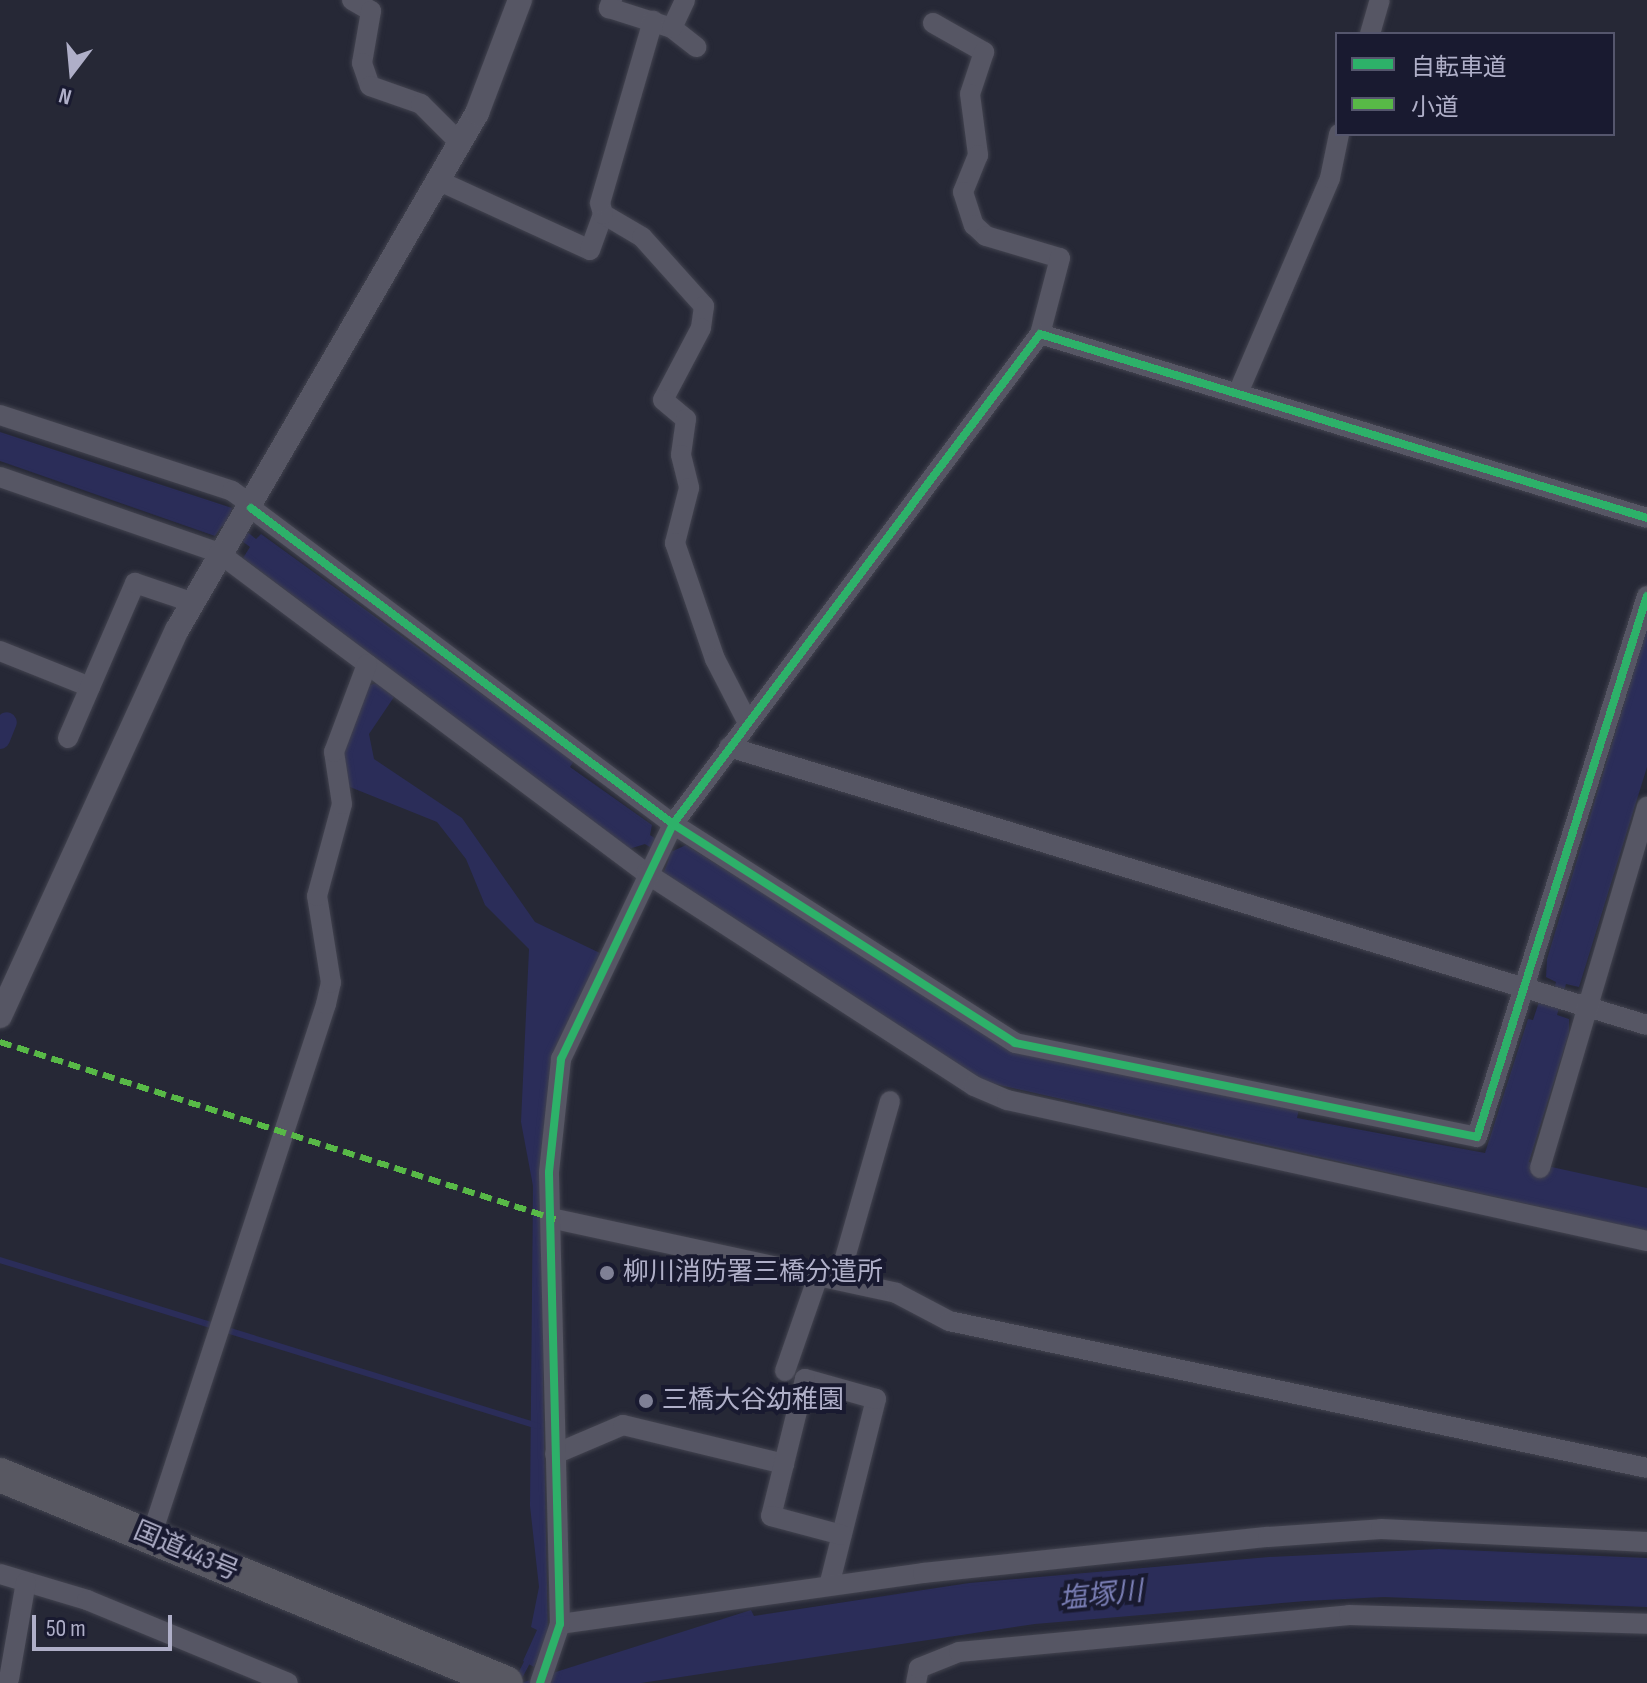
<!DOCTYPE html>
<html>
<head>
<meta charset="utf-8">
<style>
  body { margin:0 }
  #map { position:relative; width:1647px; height:1683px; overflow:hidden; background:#262836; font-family:"Sofia Sans Condensed","Noto Sans JP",sans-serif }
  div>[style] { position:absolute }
  .water>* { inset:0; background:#2b2d59 }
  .stream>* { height:6px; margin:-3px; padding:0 3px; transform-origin:3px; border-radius:3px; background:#2b2d59 }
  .canal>* { height:20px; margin:-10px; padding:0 10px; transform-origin:10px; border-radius:10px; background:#2b2d59 }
  .roads { filter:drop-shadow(0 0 2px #42434f) drop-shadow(0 0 2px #42434f) }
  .minor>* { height:20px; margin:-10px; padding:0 10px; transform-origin:10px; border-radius:10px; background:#565664 }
  .tertiary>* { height:24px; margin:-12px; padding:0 12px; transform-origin:12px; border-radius:12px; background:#565664 }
  .trunk>* { height:34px; margin:-17px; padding:0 17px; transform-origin:17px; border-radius:17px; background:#585862 }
  .quiet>* { height:6px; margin-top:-3px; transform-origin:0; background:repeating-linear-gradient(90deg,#58b947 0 12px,transparent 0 18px) }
  .cycleway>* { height:8px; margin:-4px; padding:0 4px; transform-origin:4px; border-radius:4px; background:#2db169 }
  .dots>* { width:22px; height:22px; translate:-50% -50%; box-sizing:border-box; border:4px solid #191a30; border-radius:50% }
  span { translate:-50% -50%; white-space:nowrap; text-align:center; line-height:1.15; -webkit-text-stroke:8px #191a30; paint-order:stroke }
  .poi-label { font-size:26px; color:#afafc8 }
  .left { translate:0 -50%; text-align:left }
  .street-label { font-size:26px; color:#afafc8 }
  .water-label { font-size:28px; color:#7c80b7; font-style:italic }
  .legend { position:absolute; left:1335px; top:32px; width:280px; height:104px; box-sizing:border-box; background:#191a30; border:2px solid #55566d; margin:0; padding:10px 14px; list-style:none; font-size:24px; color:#afafc8 }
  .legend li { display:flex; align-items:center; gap:16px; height:40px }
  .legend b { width:40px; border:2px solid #55566d }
  .north { position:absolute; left:32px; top:32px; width:80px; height:80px; -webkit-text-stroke:6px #191a30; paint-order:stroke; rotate:196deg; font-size:22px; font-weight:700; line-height:32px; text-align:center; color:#afafc8 }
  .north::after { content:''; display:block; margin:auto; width:28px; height:36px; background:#afafc8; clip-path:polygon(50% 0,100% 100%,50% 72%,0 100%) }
  .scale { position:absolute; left:32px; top:1615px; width:140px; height:36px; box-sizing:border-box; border:4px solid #afafc8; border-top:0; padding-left:10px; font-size:24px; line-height:28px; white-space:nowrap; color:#afafc8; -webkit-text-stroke:6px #191a30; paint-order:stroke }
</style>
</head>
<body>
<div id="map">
  <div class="water">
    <i style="clip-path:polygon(0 432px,232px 508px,229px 517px,256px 539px,261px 534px,574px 761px,570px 767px,652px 825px,650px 835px,673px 851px,686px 845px,1011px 1049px,1299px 1109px,1297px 1118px,1485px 1153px,1528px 1019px,1533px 1020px,1539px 1002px,1550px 1005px,1556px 982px,1546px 977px,1547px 959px,1647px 628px,1647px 767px,1579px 987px,1566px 984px,1557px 1015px,1569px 1019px,1569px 1033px,1529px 1162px,1647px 1188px,1647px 1231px,986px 1082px,663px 874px,669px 859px,645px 844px,629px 849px,243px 558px,250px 547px,222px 526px,215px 536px,0 461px)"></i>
    <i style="clip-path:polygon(377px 683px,394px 697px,369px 734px,374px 759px,462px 818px,535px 922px,602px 954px,552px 1057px,543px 1383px,548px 1636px,534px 1667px,523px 1661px,537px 1630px,531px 1627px,539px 1587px,530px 1506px,533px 1186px,521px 1122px,529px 949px,485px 905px,466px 859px,437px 822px,345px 785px,341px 751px,363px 687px)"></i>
    <i style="clip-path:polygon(1439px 1549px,1647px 1558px,1647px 1607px,1384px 1597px,1306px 1601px,1035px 1624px,641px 1683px,521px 1683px,751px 1610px,754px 1616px,969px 1583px,1269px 1557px)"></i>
  </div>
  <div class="stream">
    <i style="left:0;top:1260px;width:563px;rotate:17.15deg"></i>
    <i style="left:518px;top:1680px;width:25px;rotate:-63deg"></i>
  </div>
  <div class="canal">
    <i style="left:0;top:739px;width:18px;rotate:-68deg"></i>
  </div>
  <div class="roads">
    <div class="minor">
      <i style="left:352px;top:0;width:22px;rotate:30deg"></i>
      <i style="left:371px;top:11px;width:53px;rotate:99.8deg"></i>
      <i style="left:362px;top:63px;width:24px;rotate:71deg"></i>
      <i style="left:370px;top:86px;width:54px;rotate:19.4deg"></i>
      <i style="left:421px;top:104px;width:54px;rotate:45deg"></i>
      <i style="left:612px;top:0;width:9px;rotate:111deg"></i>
      <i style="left:609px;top:8px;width:66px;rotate:17.6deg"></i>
      <i style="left:672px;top:28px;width:31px;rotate:38deg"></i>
      <i style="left:933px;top:23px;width:59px;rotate:29.6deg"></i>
      <i style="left:984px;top:52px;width:44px;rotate:108.4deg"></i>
      <i style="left:970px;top:94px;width:62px;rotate:82.5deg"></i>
      <i style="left:978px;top:155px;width:40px;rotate:112deg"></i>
      <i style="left:963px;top:192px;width:35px;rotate:72deg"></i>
      <i style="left:974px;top:225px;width:16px;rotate:43deg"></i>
      <i style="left:986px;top:236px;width:77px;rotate:16.6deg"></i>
      <i style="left:1060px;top:258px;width:79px;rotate:104.7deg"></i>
      <i style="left:672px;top:28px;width:31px;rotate:-65deg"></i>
      <i style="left:1370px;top:34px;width:35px;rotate:-74deg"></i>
      <i style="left:437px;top:180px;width:168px;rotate:24.6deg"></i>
      <i style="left:590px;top:250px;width:38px;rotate:-70deg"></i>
      <i style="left:603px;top:214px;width:45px;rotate:30.5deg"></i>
      <i style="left:642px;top:237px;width:93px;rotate:48.1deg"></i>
      <i style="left:704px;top:306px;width:22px;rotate:98deg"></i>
      <i style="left:701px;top:328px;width:81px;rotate:117.8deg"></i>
      <i style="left:663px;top:400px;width:30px;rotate:40deg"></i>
      <i style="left:686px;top:419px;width:36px;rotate:98deg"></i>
      <i style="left:681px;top:455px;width:34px;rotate:76deg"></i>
      <i style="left:689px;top:488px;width:57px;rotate:104.3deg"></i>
      <i style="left:675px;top:543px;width:123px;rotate:71deg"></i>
      <i style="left:715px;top:659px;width:72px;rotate:62.7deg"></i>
      <i style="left:603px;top:214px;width:11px;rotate:-105deg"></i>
      <i style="left:600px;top:203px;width:190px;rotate:-73.8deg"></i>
      <i style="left:1238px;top:393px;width:234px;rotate:-66.8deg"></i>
      <i style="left:1330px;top:178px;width:45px;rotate:-78.4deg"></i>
      <i style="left:0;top:415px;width:244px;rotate:18.1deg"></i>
      <i style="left:232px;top:491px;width:24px;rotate:35deg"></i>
      <i style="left:0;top:477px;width:232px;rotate:19.1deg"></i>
      <i style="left:219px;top:553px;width:534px;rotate:36.85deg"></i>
      <i style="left:646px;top:873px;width:391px;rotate:33deg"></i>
      <i style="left:974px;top:1086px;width:36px;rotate:23deg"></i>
      <i style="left:1007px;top:1100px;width:655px;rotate:12.42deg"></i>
      <i style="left:251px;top:508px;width:527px;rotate:36.83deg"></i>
      <i style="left:673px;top:824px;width:406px;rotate:32.6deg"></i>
      <i style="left:1015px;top:1043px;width:471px;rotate:11.5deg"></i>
      <i style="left:1477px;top:1137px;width:567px;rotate:-72.56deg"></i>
      <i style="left:0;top:651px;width:97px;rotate:21.8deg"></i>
      <i style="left:68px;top:738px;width:169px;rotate:-66.6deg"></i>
      <i style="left:135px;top:583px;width:62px;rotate:18.7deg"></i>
      <i style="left:729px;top:747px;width:959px;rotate:16.85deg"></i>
      <i style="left:1540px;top:1168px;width:377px;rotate:-73.5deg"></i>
      <i style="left:555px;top:1219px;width:349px;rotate:12.2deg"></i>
      <i style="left:896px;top:1293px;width:60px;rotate:27.8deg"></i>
      <i style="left:949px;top:1321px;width:713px;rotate:11.89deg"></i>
      <i style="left:839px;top:1279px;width:185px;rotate:-74deg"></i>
      <i style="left:785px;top:1371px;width:101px;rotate:-70.8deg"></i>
      <i style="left:555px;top:1454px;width:74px;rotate:-23.1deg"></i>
      <i style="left:623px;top:1425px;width:166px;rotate:13.6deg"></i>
      <i style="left:151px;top:1537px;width:561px;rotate:-71.82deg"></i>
      <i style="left:326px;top:1004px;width:22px;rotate:-77deg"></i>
      <i style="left:331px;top:983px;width:88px;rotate:-99.1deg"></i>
      <i style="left:317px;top:896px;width:95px;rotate:-74.8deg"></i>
      <i style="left:342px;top:804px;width:53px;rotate:-98.7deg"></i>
      <i style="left:334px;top:752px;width:94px;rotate:-69.4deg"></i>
      <i style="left:0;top:1574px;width:91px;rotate:16.6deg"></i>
      <i style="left:87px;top:1600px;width:217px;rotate:22.4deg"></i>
      <i style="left:829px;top:1586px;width:193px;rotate:-75.9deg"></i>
      <i style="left:876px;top:1399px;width:74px;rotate:-164.3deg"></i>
      <i style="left:805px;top:1379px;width:141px;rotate:103.9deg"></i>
      <i style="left:771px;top:1516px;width:73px;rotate:15deg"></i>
      <i style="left:560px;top:1624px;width:367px;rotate:-8deg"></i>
      <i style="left:923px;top:1573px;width:347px;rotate:-6deg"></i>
      <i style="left:1268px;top:1537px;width:113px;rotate:-4deg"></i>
      <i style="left:1381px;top:1529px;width:266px;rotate:2.8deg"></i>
      <i style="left:9px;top:1679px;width:98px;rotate:-80.1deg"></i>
      <i style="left:540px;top:1683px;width:62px;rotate:-71.3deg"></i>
      <i style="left:560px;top:1624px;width:452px;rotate:-91.4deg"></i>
      <i style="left:549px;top:1172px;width:114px;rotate:-83.9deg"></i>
      <i style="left:561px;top:1059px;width:260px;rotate:-64.5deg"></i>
      <i style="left:673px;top:824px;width:612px;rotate:-53.17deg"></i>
      <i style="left:1040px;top:334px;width:634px;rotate:16.86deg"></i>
      <i style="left:916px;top:1683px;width:15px;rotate:-79deg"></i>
      <i style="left:919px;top:1668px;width:43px;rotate:-21.8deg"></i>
      <i style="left:959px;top:1652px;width:392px;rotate:-5.4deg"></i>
      <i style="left:1349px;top:1615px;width:298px;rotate:1.7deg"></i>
    </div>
    <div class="tertiary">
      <i style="left:0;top:1016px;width:425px;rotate:-65.4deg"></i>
      <i style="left:177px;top:630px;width:598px;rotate:-59.87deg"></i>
      <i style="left:477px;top:113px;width:121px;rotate:-69.2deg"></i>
    </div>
    <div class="trunk">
      <i style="left:0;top:1475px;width:547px;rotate:22.35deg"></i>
    </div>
  </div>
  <div class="quiet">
    <i style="left:0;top:1042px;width:583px;rotate:17.69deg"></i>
  </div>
  <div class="cycleway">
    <i style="left:251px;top:508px;width:527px;rotate:36.83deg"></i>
    <i style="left:673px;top:824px;width:406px;rotate:32.6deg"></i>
    <i style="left:1015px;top:1043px;width:471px;rotate:11.5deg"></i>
    <i style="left:1477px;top:1137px;width:567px;rotate:-72.56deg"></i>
    <i style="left:540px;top:1683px;width:62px;rotate:-71.3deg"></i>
    <i style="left:560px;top:1624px;width:452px;rotate:-91.4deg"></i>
    <i style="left:549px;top:1172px;width:114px;rotate:-83.9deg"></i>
    <i style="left:561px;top:1059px;width:260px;rotate:-64.5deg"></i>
    <i style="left:673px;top:824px;width:612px;rotate:-53.17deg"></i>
    <i style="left:1040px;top:334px;width:634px;rotate:16.86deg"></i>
  </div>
  <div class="dots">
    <i style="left:607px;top:1273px;background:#7f8095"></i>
    <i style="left:646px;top:1401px;background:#7f8095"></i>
  </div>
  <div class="poi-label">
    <span class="left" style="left:623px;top:1273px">柳川消防署三橋分遣所</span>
    <span class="left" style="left:662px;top:1401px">三橋大谷幼稚園</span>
  </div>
  <div class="street-label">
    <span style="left:186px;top:1552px;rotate:23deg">国道443号</span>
  </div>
  <div class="water-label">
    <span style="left:1101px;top:1596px;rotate:-6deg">塩塚川</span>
  </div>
  <ul class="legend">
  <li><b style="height:10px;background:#2db169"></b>自転車道</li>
  <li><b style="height:10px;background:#58b947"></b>小道</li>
  </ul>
  <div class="north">N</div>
  <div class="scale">50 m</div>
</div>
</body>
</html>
